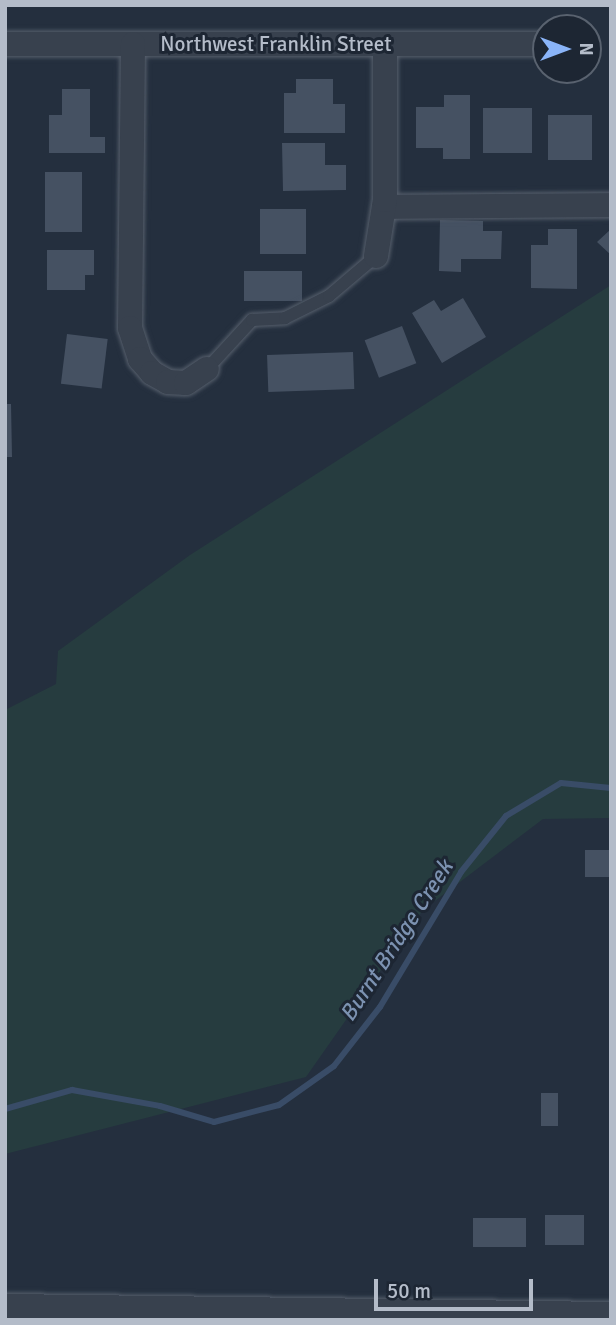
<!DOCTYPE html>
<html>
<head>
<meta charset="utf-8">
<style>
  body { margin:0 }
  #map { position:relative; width:616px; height:1325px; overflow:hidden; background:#242f3e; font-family:Signika,sans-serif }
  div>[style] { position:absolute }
  .green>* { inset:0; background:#263c3f }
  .stream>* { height:6px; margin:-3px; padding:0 3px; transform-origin:3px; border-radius:3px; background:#394c67 }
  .building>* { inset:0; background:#455162; transform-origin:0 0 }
  .roads { filter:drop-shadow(0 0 2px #565f6c) drop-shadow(0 0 2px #565f6c) }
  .service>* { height:12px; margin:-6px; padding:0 6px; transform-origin:6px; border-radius:6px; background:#38414e }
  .minor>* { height:24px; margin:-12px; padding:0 12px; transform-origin:12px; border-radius:12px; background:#38414e }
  span { translate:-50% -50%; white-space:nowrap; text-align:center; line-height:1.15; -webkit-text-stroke:6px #1d2633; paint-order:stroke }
  .street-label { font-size:21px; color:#b4bcc9 }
  .water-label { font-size:23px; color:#7c92b1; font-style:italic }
  .frame { position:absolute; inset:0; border:7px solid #b4bcc9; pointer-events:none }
  .north { position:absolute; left:532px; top:14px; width:70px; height:70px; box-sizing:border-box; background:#1d2633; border:2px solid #59626f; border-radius:50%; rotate:90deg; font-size:19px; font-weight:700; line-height:28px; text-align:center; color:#b4bcc9 }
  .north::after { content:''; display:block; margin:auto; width:24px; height:32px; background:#8ab4f8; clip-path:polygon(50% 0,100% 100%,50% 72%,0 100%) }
  .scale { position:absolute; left:374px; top:1279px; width:159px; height:32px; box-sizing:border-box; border:4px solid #b4bcc9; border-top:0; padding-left:9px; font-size:21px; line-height:24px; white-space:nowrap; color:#b4bcc9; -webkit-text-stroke:5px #1d2633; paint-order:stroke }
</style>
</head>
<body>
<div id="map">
  <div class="green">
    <i style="clip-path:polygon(611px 285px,611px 818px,543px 819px,423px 910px,306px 1077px,5px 1154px,5px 710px,56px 684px,58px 651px,190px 555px)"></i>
  </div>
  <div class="stream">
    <i style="left:5px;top:1109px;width:70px;rotate:-15.8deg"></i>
    <i style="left:72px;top:1090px;width:89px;rotate:10.3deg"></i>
    <i style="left:160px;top:1106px;width:56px;rotate:16.5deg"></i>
    <i style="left:214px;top:1122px;width:67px;rotate:-14.7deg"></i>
    <i style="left:279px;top:1105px;width:67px;rotate:-35.3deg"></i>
    <i style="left:334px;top:1066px;width:75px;rotate:-52.1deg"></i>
    <i style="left:380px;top:1007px;width:157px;rotate:-59deg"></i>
    <i style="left:461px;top:872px;width:72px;rotate:-51.2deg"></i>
    <i style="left:506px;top:816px;width:64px;rotate:-31deg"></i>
    <i style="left:561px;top:783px;width:50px;rotate:5.7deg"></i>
  </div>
  <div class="building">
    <i style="clip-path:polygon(296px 79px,333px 79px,333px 104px,345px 104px,345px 133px,284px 133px,284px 93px,296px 93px)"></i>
    <i style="clip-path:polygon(62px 89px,90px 89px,90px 137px,105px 137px,105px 153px,49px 153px,49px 115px,62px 115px)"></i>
    <i style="clip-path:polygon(444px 95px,470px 95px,470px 159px,443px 159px,443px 148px,416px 148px,416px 107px,444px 107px)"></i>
    <i style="left:483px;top:108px;width:49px;height:45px"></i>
    <i style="left:548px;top:115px;width:44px;height:45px"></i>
    <i style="clip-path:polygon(282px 143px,325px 143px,325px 165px,346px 165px,346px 190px,283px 191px)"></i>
    <i style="left:45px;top:172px;width:37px;height:60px"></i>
    <i style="left:260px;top:209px;width:46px;height:45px"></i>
    <i style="clip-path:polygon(440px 220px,483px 221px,483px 231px,502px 231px,501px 259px,461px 259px,461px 272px,439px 271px)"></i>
    <i style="clip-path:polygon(548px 229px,577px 229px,577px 289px,531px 288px,531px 245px,548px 245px)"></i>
    <i style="clip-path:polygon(611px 229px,611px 255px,597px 242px)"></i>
    <i style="clip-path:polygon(47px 250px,94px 250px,94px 275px,85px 275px,85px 290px,47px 290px)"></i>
    <i style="left:244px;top:271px;width:58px;height:30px"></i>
    <i style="clip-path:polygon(463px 298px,486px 337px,442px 363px,412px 313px,434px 300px,441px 311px)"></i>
    <i style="left:402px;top:326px;width:40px;height:40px;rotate:69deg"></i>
    <i style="left:67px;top:334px;width:41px;height:50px;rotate:7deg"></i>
    <i style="left:353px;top:352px;width:37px;height:86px;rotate:88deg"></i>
    <i style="clip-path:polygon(5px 404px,11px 404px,12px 457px,5px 457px)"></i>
    <i style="left:585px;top:850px;width:26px;height:27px"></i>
    <i style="left:541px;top:1093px;width:17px;height:33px"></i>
    <i style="left:545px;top:1215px;width:39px;height:30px"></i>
    <i style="left:473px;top:1218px;width:53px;height:29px"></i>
  </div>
  <div class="roads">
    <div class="service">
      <i style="left:207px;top:369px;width:67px;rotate:-47.4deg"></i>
      <i style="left:252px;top:320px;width:33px;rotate:-3deg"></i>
      <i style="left:285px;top:318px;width:49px;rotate:-26.6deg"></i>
      <i style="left:329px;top:296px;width:62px;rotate:-40.4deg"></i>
    </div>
    <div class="minor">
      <i style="left:5px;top:44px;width:541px"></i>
      <i style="left:133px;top:44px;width:284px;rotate:90.6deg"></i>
      <i style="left:130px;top:328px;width:33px;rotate:72deg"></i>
      <i style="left:140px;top:359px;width:18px;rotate:49deg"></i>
      <i style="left:152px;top:373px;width:18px;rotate:29deg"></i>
      <i style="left:168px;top:382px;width:18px;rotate:3deg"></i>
      <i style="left:186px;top:383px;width:25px;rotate:-34deg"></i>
      <i style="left:384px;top:207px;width:227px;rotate:-0.5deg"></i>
      <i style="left:376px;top:256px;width:57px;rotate:-80.9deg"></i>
      <i style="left:385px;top:200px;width:156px;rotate:-90deg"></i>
      <i style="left:5px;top:1306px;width:606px;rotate:0.76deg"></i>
    </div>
  </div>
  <div class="street-label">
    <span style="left:276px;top:44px">Northwest Franklin Street</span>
  </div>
  <div class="water-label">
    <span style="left:397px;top:941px;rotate:-57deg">Burnt Bridge Creek</span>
  </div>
  <div class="frame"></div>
  <div class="north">N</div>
  <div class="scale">50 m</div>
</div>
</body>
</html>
